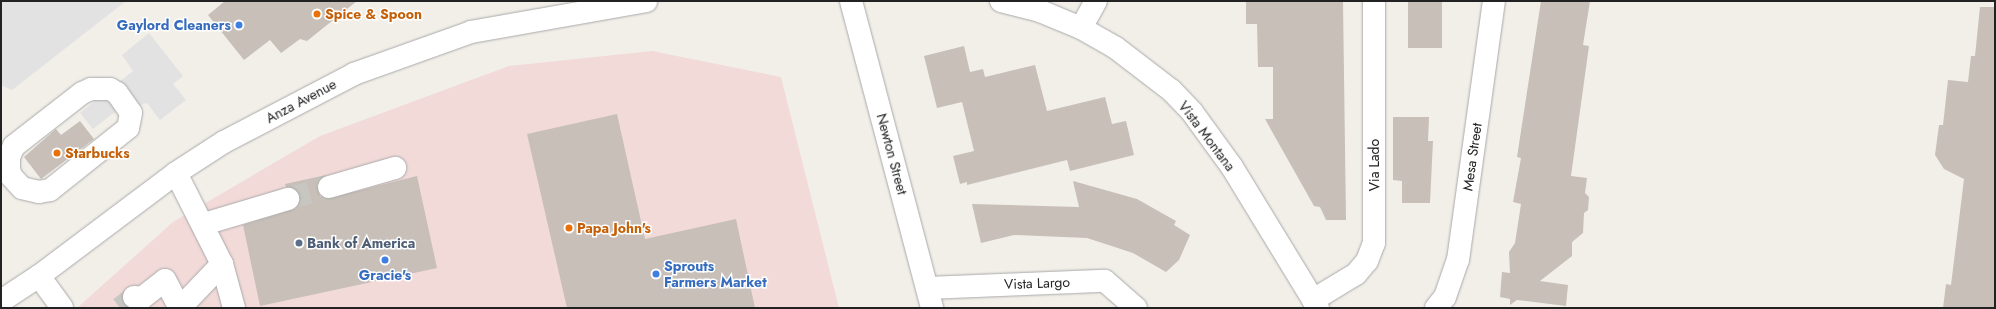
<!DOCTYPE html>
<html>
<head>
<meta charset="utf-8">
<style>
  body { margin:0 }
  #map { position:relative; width:1996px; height:309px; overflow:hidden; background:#f2efe9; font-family:Jost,sans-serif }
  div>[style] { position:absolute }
  .commercial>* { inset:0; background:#f2dad9 }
  .parking>* { inset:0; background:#e2e2e2 }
  .building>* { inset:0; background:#c7bfb8; transform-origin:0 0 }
  .minor-tunnel>* { height:22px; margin-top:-11px; transform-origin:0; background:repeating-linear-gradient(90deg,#c8c6c1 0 22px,transparent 0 33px) }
  .roads { filter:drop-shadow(0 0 1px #a9a9a9) drop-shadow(0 0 1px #a9a9a9) }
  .minor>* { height:22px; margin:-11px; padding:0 11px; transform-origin:11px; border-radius:11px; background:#fff }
  .dots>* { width:11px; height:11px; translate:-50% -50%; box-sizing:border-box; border:2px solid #fff; border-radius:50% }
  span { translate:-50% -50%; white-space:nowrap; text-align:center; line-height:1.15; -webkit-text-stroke:3px #fff; paint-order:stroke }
  .food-label { font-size:14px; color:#c56008; font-weight:700 }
  .left { translate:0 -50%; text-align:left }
  .shop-label { font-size:14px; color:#366cbe; font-weight:700 }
  .right { translate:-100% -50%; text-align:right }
  .street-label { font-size:14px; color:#222 }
  .service-label { font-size:14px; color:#4e5e75; font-weight:700 }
  .frame { position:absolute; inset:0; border:2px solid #222; pointer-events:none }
</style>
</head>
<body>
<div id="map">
  <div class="commercial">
    <i style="clip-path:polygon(652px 51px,781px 77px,839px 308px,77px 308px,173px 222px,320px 136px,509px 66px)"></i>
  </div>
  <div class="parking">
    <i style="clip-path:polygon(1px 1px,126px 1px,12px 90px,1px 85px)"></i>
    <i style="clip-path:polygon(149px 33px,183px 76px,173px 84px,186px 100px,160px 120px,147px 103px,112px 114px,93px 129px,80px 113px,133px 71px,122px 55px)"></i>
  </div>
  <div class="building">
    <i style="clip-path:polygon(225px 1px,357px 1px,307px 41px,300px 39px,281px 53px,270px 40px,244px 60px,208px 15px)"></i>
    <i style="clip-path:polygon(1246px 1px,1343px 1px,1346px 220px,1326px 220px,1320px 207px,1314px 206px,1265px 119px,1273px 119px,1273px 67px,1258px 67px,1257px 24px,1246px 24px)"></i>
    <i style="left:1408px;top:1px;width:34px;height:47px"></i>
    <i style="clip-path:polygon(1541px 1px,1590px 1px,1583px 45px,1589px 46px,1571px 176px,1587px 178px,1585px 193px,1589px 197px,1588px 210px,1584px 213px,1583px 233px,1572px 242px,1572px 256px,1540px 281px,1568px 285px,1566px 306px,1517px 300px,1510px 305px,1510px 299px,1500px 297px,1502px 272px,1510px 273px,1509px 252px,1515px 243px,1521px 204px,1513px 202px,1521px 158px,1517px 157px)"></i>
    <i style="clip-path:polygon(1980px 7px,1995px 7px,1995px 308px,1943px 308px,1946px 284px,1951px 285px,1964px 179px,1944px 169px,1935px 155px,1939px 125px,1943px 125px,1948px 80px,1968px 82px,1971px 56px,1975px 56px)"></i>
    <i style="clip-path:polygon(964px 46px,970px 72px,983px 69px,985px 77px,1035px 65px,1047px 111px,1105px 97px,1112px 124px,1126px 121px,1134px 155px,1070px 171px,1067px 160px,967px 185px,967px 182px,960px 184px,953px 156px,974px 151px,962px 102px,937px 108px,924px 56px)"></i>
    <i style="clip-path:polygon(617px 114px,645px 239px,736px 219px,755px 308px,567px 308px,527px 134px)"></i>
    <i style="clip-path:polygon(1393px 117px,1429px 117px,1428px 141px,1433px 141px,1430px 203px,1402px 203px,1402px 181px,1393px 180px)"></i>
    <i style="clip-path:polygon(80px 121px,94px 139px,41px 179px,24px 157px,56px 129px,61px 135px)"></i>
    <i style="clip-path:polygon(326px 175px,317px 184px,320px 196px,326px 199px,417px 176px,437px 268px,260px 306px,243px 225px,297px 208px,300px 195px,296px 190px,286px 187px,285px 184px)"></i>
    <i style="clip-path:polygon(1073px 181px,1137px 199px,1176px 221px,1174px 225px,1190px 235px,1179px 260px,1166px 272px,1133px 253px,1087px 238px,1014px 235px,981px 243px,972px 204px,1079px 207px)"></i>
  </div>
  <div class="minor-tunnel">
    <i style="left:288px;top:199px;width:43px;rotate:-16.3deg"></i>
    <i style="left:120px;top:308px;width:18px;rotate:-38deg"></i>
  </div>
  <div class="roads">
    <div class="minor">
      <i style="left:851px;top:1px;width:318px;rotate:75.2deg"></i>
      <i style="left:1001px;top:1px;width:40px;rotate:14.4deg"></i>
      <i style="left:1040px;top:11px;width:44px;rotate:22.5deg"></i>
      <i style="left:1081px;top:28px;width:40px;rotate:29.7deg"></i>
      <i style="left:1116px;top:48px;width:69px;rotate:37.4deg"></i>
      <i style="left:1171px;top:90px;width:30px;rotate:46deg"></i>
      <i style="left:1192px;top:112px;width:68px;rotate:54deg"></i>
      <i style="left:1232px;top:167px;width:165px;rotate:58.6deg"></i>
      <i style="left:1081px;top:28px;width:31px;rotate:-61deg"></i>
      <i style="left:91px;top:89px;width:19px"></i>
      <i style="left:110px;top:89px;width:8px;rotate:30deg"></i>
      <i style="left:117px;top:93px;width:24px;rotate:55deg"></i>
      <i style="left:131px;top:113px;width:15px;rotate:101deg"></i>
      <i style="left:128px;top:128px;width:100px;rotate:141.5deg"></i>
      <i style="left:50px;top:190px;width:11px;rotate:170deg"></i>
      <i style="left:39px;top:192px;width:17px;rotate:-167deg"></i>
      <i style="left:22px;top:188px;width:16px;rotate:-133deg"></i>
      <i style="left:11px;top:176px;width:7px;rotate:-106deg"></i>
      <i style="left:9px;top:169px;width:12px;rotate:-90deg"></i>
      <i style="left:9px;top:157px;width:12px;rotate:-66deg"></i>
      <i style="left:14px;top:146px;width:86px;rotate:-37.9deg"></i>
      <i style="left:82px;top:93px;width:10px;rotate:-24deg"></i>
      <i style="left:176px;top:173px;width:102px;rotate:63.2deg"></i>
      <i style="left:222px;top:264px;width:46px;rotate:74.7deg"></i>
      <i style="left:329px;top:187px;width:69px;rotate:-16.1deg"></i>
      <i style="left:204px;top:224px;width:88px;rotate:-16.6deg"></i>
      <i style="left:39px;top:276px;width:39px;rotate:54deg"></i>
      <i style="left:927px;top:288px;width:178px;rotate:-2.3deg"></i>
      <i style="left:1105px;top:281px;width:41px;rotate:41.1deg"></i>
      <i style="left:134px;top:297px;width:8px;rotate:7deg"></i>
      <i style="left:142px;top:298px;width:29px;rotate:-38deg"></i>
      <i style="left:165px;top:280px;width:32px;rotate:62deg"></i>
      <i style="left:1313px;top:300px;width:50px;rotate:-31.2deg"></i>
      <i style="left:1356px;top:274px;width:17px;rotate:-50deg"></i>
      <i style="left:1367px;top:261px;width:19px;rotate:-69deg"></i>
      <i style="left:1374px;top:243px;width:242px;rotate:-90deg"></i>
      <i style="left:1px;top:301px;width:45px;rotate:-33.3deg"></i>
      <i style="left:39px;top:276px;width:171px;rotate:-36.9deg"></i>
      <i style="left:176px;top:173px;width:57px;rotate:-32.9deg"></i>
      <i style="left:224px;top:142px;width:147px;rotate:-27.6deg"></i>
      <i style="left:354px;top:74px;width:124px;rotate:-19.7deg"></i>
      <i style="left:471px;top:32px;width:178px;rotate:-10deg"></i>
      <i style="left:180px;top:308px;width:61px;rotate:-46.3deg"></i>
      <i style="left:1436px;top:308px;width:14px;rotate:-51deg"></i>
      <i style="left:1445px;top:297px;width:39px;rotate:-71deg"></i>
      <i style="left:1458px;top:260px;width:261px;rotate:-82.1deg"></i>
    </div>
  </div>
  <div class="dots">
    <i style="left:317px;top:14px;background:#e8710a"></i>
    <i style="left:239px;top:25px;background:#3f7fe0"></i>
    <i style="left:57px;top:153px;background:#e8710a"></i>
    <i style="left:569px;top:228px;background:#e8710a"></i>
    <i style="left:299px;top:243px;background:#5c6f8a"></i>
    <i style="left:385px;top:260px;background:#3f7fe0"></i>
    <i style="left:656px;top:274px;background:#3f7fe0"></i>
  </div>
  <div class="food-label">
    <span class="left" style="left:325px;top:14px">Spice &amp; Spoon</span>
    <span class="left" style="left:65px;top:153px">Starbucks</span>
    <span class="left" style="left:577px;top:228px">Papa John's</span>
  </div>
  <div class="shop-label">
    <span class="right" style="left:231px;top:25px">Gaylord Cleaners</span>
    <span class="left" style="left:664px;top:274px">Sprouts<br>Farmers Market</span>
    <span style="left:385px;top:275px">Gracie's</span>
  </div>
  <div class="street-label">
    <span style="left:301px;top:101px;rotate:-28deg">Anza Avenue</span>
    <span style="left:1207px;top:136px;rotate:53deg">Vista Montana</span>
    <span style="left:892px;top:154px;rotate:75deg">Newton Street</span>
    <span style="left:1472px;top:157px;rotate:-82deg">Mesa Street</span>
    <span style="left:1374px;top:165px;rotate:-90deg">Via Lado</span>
    <span style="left:1037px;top:283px;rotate:-2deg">Vista Largo</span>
  </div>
  <div class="service-label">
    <span class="left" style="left:307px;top:243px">Bank of America</span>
  </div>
  <div class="frame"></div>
</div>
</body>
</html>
